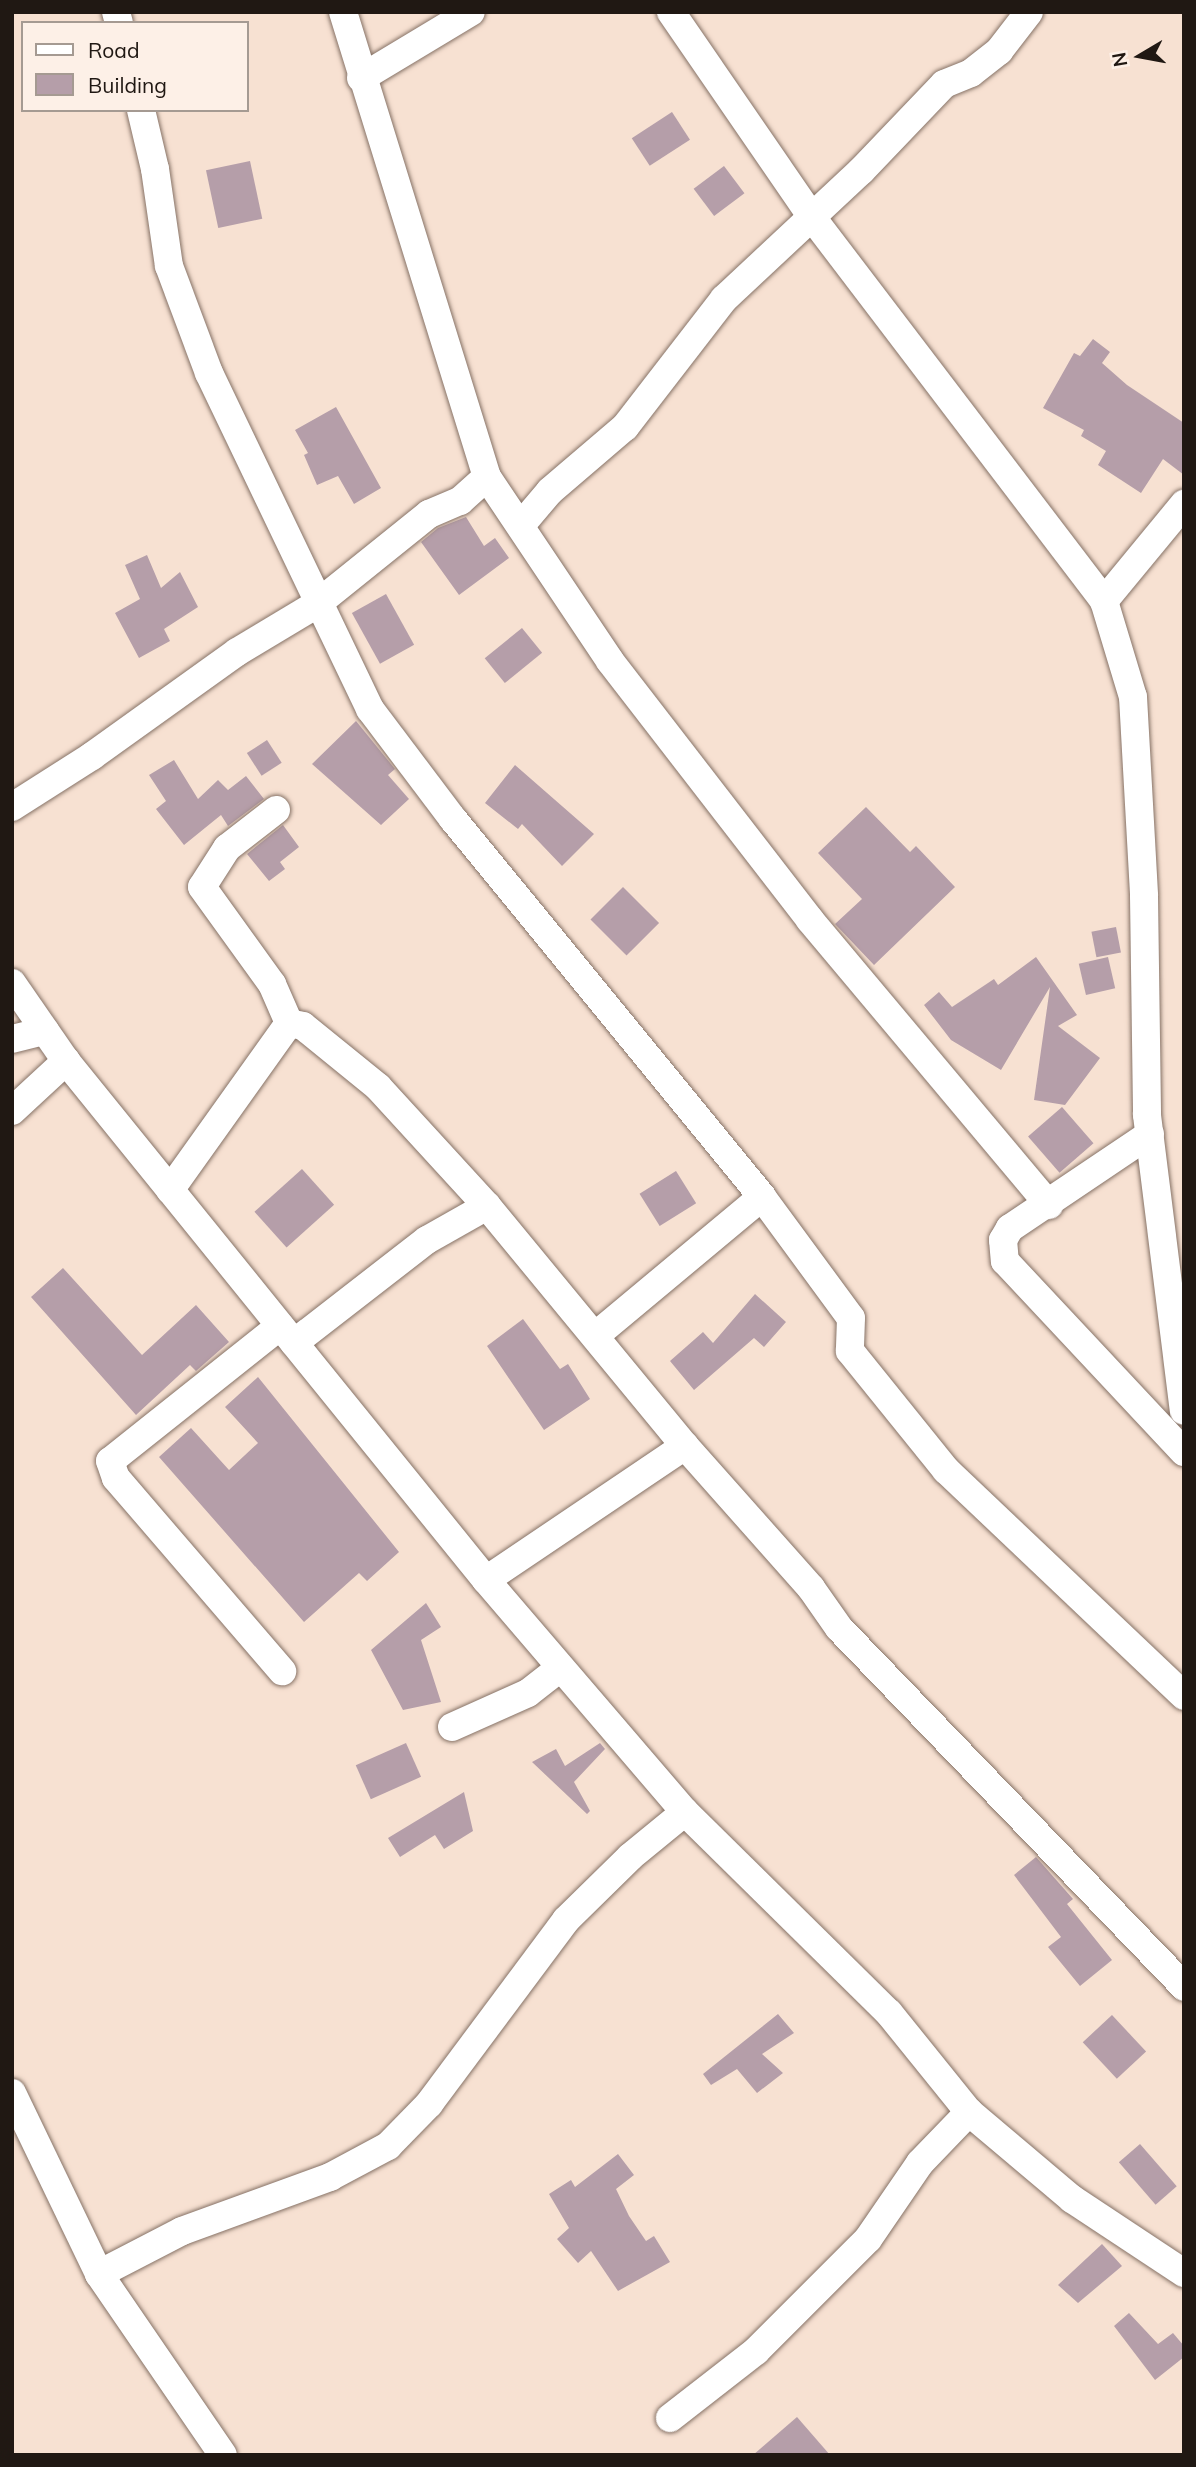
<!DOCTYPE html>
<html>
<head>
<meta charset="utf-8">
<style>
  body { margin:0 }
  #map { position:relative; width:1196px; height:2467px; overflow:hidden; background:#f7e1d2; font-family:Mulish,sans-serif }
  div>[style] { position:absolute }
  .building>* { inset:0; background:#b59ea9; transform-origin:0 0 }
  .roads { filter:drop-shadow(0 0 2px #867266) drop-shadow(0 0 2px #867266) }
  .minor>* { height:28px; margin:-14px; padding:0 14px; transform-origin:14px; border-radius:14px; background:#fff }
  span { translate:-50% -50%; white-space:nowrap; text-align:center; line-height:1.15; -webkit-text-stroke:7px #fdf0e7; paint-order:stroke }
  .frame { position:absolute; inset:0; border:14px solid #201813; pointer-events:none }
  .legend { position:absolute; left:21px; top:21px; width:228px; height:91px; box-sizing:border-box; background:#fdf0e7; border:2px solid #a59a92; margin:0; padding:9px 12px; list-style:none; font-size:21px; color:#201813 }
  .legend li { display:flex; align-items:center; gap:14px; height:35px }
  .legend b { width:35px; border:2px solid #a59a92 }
  .north { position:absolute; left:1105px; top:21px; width:70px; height:70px; -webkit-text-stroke:5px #fdf0e7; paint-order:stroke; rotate:260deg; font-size:19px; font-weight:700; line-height:28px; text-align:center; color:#201813 }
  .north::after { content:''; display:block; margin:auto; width:24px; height:32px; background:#201813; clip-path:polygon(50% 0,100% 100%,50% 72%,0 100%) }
</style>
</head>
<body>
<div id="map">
  <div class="building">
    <i style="left:672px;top:112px;width:33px;height:48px;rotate:57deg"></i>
    <i style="left:250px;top:161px;width:59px;height:45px;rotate:78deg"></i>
    <i style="left:724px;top:166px;width:34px;height:38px;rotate:53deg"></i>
    <i style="clip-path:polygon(1093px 339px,1110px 352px,1102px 363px,1127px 385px,1184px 423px,1184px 475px,1163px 459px,1141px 493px,1098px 465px,1106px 451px,1081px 436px,1084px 430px,1043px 408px,1074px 353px,1080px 356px)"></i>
    <i style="clip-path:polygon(336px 407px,381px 488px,354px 504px,338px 476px,317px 485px,304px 455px,308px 453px,295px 430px)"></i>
    <i style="clip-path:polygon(466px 517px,484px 546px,495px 538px,509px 558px,459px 595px,421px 542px,438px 528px)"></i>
    <i style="clip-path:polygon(147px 555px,161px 588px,180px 572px,198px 607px,164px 629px,170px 641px,139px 658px,115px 613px,140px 599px,125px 565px)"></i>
    <i style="left:386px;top:594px;width:58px;height:39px;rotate:61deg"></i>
    <i style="left:522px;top:628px;width:32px;height:48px;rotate:51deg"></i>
    <i style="clip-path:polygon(356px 721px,395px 769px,388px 775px,409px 799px,381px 825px,312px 764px)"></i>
    <i style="left:267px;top:740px;width:27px;height:24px;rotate:57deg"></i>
    <i style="clip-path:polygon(174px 760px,198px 799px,218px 780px,228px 790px,246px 776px,264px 799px,228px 826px,221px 815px,184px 845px,156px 809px,166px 801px,149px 775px)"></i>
    <i style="clip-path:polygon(515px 765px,594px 834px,562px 866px,522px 824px,518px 829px,485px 803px)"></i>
    <i style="clip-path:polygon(866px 807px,910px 852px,916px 846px,955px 887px,874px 965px,835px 924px,862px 899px,818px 853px)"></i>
    <i style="clip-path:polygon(283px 825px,299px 847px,280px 862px,285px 869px,269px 881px,247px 854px)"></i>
    <i style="left:623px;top:887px;width:51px;height:46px;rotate:45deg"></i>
    <i style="left:1116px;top:927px;width:26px;height:25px;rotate:79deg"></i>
    <i style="clip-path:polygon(1036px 957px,1077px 1015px,1058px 1026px,1100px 1058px,1065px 1105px,1034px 1100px,1050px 987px,1001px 1070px,951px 1040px,924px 1005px,939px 992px,952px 1007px,994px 979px,998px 985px)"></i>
    <i style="left:1108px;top:957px;width:32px;height:30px;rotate:77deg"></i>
    <i style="left:1062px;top:1107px;width:48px;height:45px;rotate:49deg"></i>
    <i style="left:302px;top:1169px;width:48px;height:64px;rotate:48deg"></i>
    <i style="left:676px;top:1171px;width:38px;height:43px;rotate:58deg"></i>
    <i style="clip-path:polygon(63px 1268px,142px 1355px,196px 1305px,229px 1342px,196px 1371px,190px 1365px,136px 1415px,31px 1297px)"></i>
    <i style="clip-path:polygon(755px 1294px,786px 1322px,764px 1347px,754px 1338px,694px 1390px,670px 1361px,703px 1332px,713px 1343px)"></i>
    <i style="clip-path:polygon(523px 1319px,560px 1369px,568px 1364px,590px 1399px,544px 1430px,487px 1346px)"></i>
    <i style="clip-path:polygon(258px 1377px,399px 1552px,367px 1581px,359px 1573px,304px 1622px,159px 1457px,191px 1428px,229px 1470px,258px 1443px,225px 1407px)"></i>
    <i style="clip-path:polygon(426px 1603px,441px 1627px,421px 1640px,441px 1702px,403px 1710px,371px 1650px)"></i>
    <i style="left:406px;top:1743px;width:37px;height:55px;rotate:66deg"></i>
    <i style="clip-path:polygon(600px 1743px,605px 1749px,574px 1782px,590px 1811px,587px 1814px,532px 1762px,556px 1749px,565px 1766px)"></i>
    <i style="clip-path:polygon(464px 1792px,473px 1831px,444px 1849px,435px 1835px,400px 1857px,388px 1838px)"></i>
    <i style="clip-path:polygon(1036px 1857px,1073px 1899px,1067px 1904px,1112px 1960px,1080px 1986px,1048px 1947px,1061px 1937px,1014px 1875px)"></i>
    <i style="clip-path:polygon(778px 2014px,794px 2033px,762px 2054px,783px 2073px,757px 2093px,737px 2069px,711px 2085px,703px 2074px)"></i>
    <i style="left:1112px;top:2015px;width:50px;height:40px;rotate:47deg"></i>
    <i style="left:1140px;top:2144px;width:56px;height:28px;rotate:49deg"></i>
    <i style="clip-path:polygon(618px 2154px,634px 2175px,616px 2189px,629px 2216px,646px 2241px,654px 2236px,670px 2262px,618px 2291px,591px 2251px,578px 2263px,557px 2239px,569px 2228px,549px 2194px,571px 2180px,575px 2187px)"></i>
    <i style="clip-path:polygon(1102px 2244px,1122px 2266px,1078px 2303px,1058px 2285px)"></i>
    <i style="clip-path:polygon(1129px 2313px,1158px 2344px,1173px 2333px,1184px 2346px,1184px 2357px,1155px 2380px,1114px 2326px)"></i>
    <i style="clip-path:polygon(797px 2417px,830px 2455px,753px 2455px)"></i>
  </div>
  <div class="roads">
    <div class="minor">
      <i style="left:116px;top:12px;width:11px;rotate:75deg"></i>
      <i style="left:343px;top:12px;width:487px;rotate:72.8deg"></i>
      <i style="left:487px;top:477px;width:221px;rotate:56.2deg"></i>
      <i style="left:610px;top:661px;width:327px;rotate:52.3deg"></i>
      <i style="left:810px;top:920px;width:372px;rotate:50deg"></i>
      <i style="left:671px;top:12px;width:247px;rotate:55.5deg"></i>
      <i style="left:811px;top:216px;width:484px;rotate:52.7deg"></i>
      <i style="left:1104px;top:601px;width:100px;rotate:73.2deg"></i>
      <i style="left:1133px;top:697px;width:199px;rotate:86.8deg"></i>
      <i style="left:1144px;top:896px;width:219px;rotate:89.2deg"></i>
      <i style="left:1147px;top:1115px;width:298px;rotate:82.9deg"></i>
      <i style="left:361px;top:78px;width:128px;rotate:-31deg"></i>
      <i style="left:141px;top:110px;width:61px;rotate:76.7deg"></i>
      <i style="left:155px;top:169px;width:98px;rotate:81.8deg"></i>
      <i style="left:169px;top:266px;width:114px;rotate:69.5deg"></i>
      <i style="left:209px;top:373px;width:373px;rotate:64.4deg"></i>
      <i style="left:370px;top:709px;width:138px;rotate:53deg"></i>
      <i style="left:453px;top:819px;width:488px;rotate:50.7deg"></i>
      <i style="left:762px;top:1197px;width:150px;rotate:53.7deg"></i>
      <i style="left:851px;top:1318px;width:33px;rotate:92deg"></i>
      <i style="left:850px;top:1351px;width:153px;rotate:51.1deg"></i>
      <i style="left:946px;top:1470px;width:328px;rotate:43.5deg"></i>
      <i style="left:522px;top:524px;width:43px;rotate:-49.7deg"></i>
      <i style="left:550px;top:491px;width:99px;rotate:-40.5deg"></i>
      <i style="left:625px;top:427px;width:162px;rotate:-52.3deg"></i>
      <i style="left:724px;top:299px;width:187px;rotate:-43.1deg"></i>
      <i style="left:861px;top:171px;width:120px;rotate:-46.3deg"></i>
      <i style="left:944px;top:84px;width:29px;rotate:-22deg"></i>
      <i style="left:971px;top:73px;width:36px;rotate:-38deg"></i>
      <i style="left:999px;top:51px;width:49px;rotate:-52.4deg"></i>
      <i style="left:1104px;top:601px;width:126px;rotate:-50.5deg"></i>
      <i style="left:12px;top:807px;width:95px;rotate:-32.5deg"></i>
      <i style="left:92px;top:756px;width:178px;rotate:-35.6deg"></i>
      <i style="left:237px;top:652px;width:93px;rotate:-31deg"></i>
      <i style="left:317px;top:604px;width:144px;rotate:-38.8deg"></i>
      <i style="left:429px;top:514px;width:34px;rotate:-23deg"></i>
      <i style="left:460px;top:501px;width:36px;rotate:-42deg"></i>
      <i style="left:276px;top:810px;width:62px;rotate:142.2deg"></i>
      <i style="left:227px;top:848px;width:46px;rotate:122.7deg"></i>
      <i style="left:202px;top:887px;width:120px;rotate:54.2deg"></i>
      <i style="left:272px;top:984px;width:43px;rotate:66.4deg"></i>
      <i style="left:12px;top:983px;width:95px;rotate:55.3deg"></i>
      <i style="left:66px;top:1061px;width:668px;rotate:51.02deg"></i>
      <i style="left:486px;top:1580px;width:306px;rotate:49.4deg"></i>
      <i style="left:685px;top:1812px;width:286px;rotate:44.6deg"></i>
      <i style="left:889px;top:2013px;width:127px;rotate:51.1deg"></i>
      <i style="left:969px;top:2112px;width:135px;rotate:40.2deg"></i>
      <i style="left:1072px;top:2199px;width:134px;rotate:33.5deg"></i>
      <i style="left:12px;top:1039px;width:34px;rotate:-14deg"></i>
      <i style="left:12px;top:1111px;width:74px;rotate:-42.8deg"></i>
      <i style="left:1150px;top:1134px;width:169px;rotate:146.1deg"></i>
      <i style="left:1010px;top:1228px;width:14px;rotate:120deg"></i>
      <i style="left:1003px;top:1240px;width:21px;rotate:85deg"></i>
      <i style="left:1005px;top:1261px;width:262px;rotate:46.9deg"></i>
      <i style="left:170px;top:1190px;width:205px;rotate:-54.5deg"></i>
      <i style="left:289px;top:1023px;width:14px;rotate:12deg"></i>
      <i style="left:303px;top:1026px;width:97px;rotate:39.1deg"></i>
      <i style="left:378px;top:1087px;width:161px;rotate:47.5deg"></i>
      <i style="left:487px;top:1206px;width:311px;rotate:50.5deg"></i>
      <i style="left:685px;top:1446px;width:190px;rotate:48.4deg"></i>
      <i style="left:811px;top:1588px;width:49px;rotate:55deg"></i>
      <i style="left:839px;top:1628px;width:498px;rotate:46.1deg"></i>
      <i style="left:280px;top:1326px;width:217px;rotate:141.5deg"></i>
      <i style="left:110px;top:1461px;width:18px;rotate:71deg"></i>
      <i style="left:116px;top:1478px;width:255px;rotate:49.3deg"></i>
      <i style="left:595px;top:1336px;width:217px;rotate:-39.8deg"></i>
      <i style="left:294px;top:1343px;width:168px;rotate:-37.8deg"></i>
      <i style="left:427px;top:1240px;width:69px;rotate:-29.5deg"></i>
      <i style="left:486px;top:1580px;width:240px;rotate:-34deg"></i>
      <i style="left:452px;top:1727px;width:83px;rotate:-24.1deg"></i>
      <i style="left:528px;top:1693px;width:41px;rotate:-38deg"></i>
      <i style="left:12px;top:2093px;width:201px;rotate:64.3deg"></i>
      <i style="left:99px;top:2274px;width:219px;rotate:55.6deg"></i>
      <i style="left:99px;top:2274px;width:93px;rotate:-27.4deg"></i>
      <i style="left:182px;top:2231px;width:158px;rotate:-20deg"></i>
      <i style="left:330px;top:2177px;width:66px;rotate:-28.1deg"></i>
      <i style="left:388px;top:2146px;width:59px;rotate:-45.7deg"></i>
      <i style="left:429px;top:2104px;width:229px;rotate:-53.3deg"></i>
      <i style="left:566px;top:1920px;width:90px;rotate:-44.5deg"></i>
      <i style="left:630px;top:1857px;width:71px;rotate:-39.3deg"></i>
      <i style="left:670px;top:2418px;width:109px;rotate:-37.9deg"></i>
      <i style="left:756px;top:2351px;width:158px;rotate:-45deg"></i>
      <i style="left:868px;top:2239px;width:92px;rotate:-55.6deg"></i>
      <i style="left:920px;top:2163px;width:71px;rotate:-46.1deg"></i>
    </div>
  </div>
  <div class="frame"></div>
  <ul class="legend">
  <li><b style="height:9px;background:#fff"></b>Road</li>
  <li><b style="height:19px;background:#b59ea9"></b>Building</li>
  </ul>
  <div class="north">N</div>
</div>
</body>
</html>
